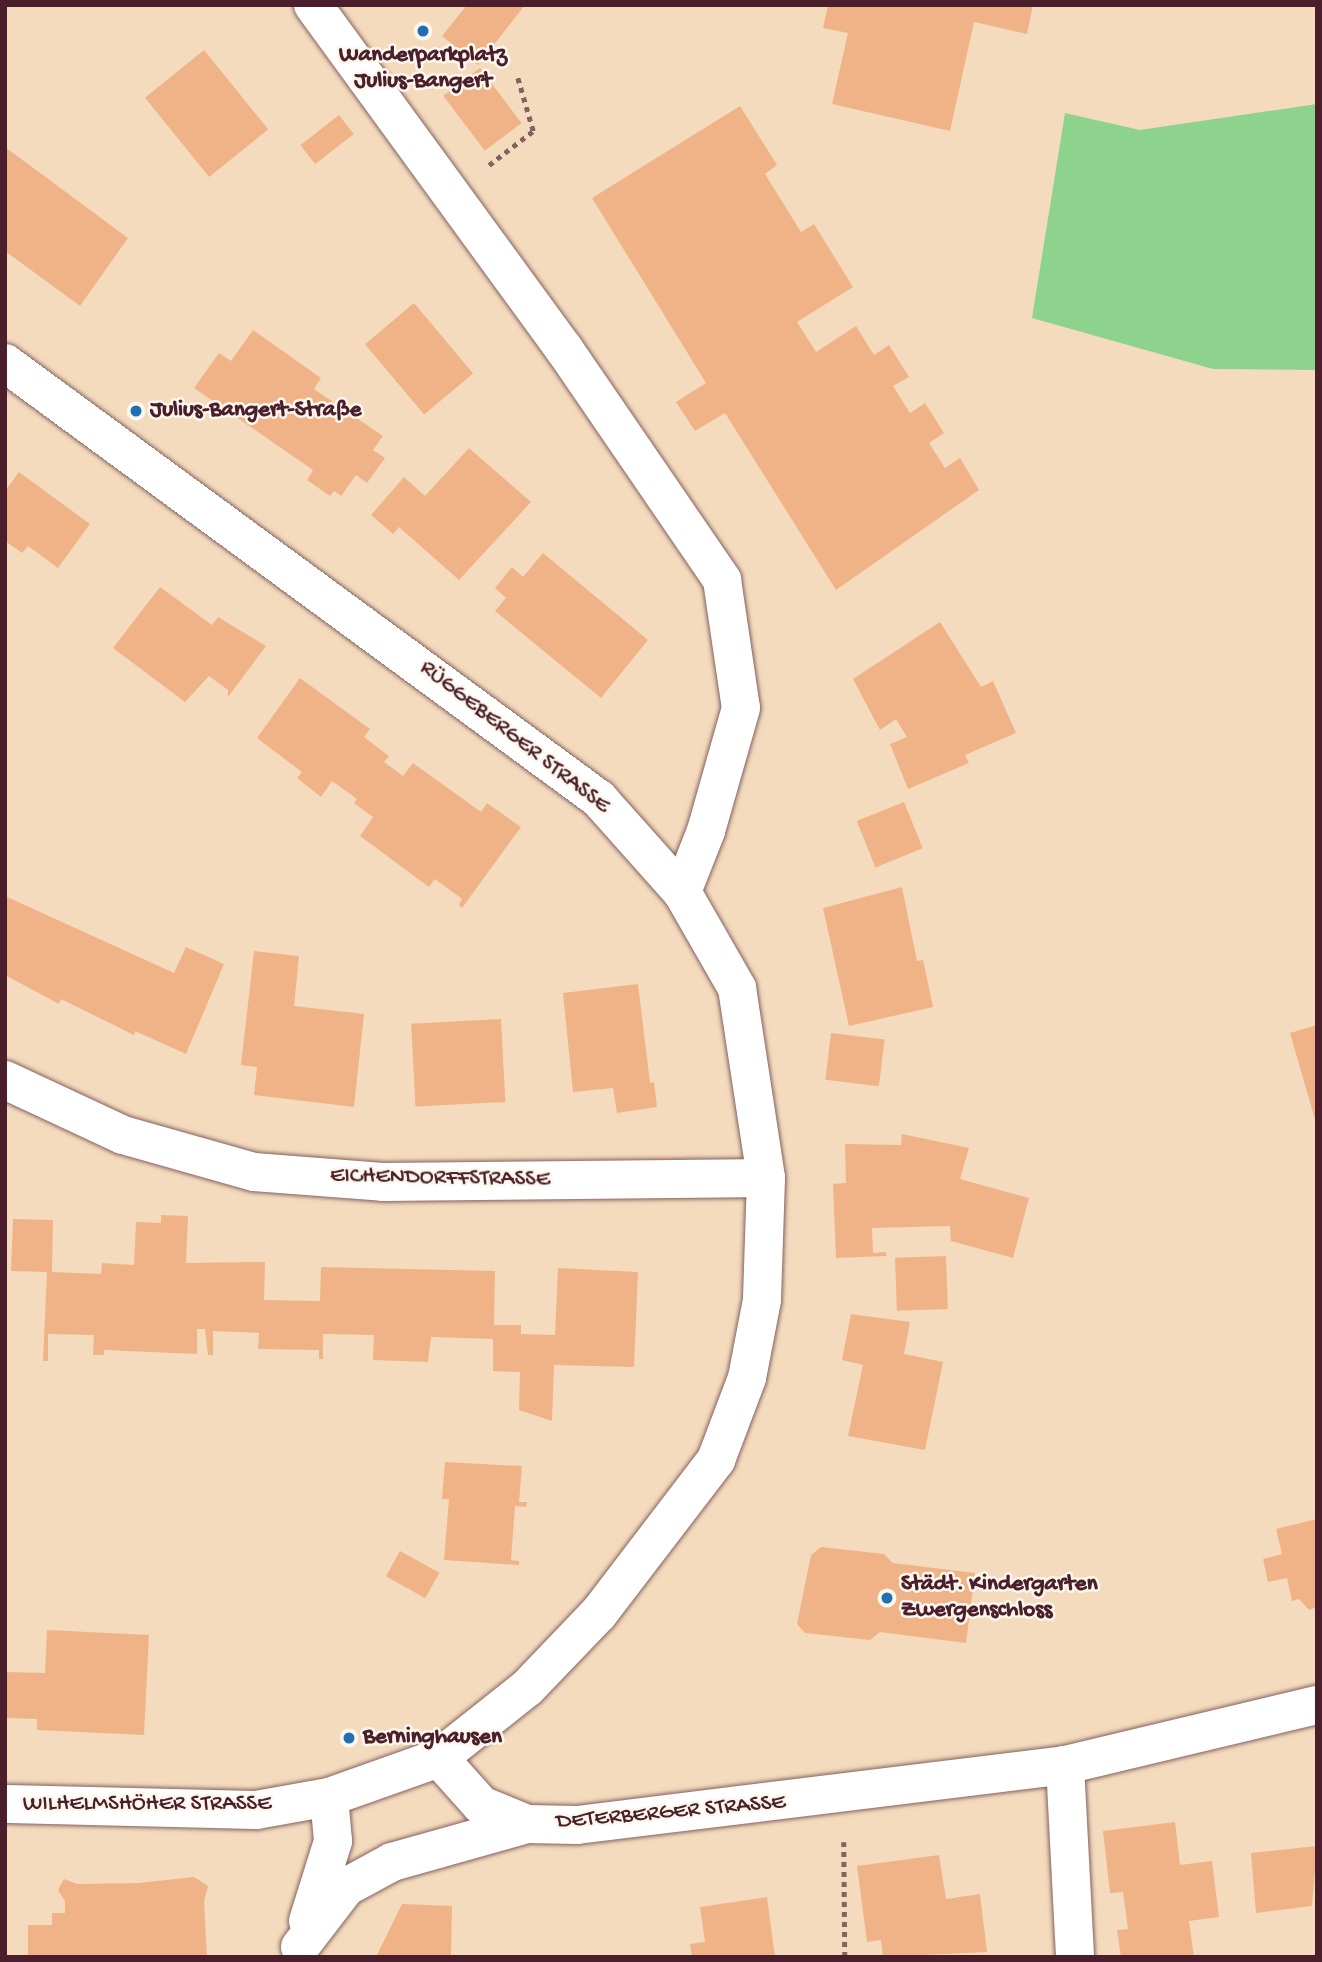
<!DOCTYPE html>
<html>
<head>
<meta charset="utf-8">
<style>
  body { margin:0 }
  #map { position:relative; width:1322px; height:1962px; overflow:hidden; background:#f4dbbe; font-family:"Gochi Hand",sans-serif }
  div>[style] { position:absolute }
  .green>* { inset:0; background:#8dd38d }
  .building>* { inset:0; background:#f0b388; transform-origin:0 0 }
  .path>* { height:4.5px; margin-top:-2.25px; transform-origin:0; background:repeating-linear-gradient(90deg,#86615e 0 5px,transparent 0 10px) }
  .roads { filter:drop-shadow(0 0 2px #86615e) drop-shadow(0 0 2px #86615e) }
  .street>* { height:38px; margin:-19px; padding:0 19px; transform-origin:19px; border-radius:19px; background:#fff }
  .dots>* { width:19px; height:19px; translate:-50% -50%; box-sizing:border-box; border:4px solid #fbf7ec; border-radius:50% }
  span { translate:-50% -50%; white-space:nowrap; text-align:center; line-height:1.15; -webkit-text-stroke:5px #fbf7ec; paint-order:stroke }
  .poi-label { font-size:23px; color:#4a1f2b; font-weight:700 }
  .left { translate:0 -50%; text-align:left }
  .street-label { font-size:23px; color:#4a1f2b }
  .frame { position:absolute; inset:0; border:7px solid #4a1f2b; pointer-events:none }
</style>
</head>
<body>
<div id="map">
  <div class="green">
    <i style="clip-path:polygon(1317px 104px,1317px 370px,1213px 369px,1032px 318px,1065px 113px,1140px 130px)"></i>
  </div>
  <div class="building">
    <i style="clip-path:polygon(467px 5px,525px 5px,478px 65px,442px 36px)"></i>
    <i style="clip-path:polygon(828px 5px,1033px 5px,1027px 34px,974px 22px,950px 131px,832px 104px,848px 33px,823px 28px)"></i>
    <i style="left:204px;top:50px;width:102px;height:76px;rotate:51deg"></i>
    <i style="left:480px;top:68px;width:69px;height:46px;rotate:53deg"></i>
    <i style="clip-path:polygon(740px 106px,777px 165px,765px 174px,801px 232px,814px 224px,853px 287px,797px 322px,816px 352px,856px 326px,874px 355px,889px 345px,909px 377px,893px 386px,910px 413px,925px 403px,944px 433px,929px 443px,945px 468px,960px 458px,979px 490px,836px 590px,725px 413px,695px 431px,676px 402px,706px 383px,592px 198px)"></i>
    <i style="left:339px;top:115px;width:24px;height:49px;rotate:52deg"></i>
    <i style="clip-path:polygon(5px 147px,128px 238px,80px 306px,5px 251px)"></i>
    <i style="left:414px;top:303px;width:92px;height:64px;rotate:50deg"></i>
    <i style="clip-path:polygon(253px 330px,321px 378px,314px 389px,383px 436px,373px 450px,385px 458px,367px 483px,356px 475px,341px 496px,334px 491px,330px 496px,307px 480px,313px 470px,194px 388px,219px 353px,231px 361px)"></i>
    <i style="clip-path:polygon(469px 448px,531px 502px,459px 580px,399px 527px,393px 534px,371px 515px,404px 477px,425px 496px)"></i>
    <i style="clip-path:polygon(19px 472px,90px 524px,58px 568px,28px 546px,22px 553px,5px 541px,5px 491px)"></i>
    <i style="clip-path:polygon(543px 553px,648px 640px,601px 698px,495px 611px,506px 598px,495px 588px,512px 567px,523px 577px)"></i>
    <i style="clip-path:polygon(160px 587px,212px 625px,218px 617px,266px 646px,228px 697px,228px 690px,209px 676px,185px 702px,113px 648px)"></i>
    <i style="clip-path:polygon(940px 622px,981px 687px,993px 681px,1016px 733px,965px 755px,969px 763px,908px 789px,890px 744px,907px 737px,896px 719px,880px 730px,853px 679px)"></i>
    <i style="clip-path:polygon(300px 678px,370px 729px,364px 737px,389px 756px,384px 762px,403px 776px,413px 763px,481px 812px,487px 803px,521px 827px,462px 908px,459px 905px,462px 899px,435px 879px,429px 887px,360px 836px,373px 817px,354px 803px,357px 799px,332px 781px,321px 797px,297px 778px,302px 772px,257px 738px)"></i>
    <i style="left:904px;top:802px;width:50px;height:51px;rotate:68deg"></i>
    <i style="clip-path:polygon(902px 887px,917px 961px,923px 960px,933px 1007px,849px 1026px,823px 908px)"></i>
    <i style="clip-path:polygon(5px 896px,174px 973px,186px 947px,224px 964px,186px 1054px,135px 1031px,134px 1035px,61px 999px,59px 1004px,5px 975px)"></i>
    <i style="clip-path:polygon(254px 951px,299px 956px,294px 1006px,364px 1014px,354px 1107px,254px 1095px,257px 1067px,241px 1065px)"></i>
    <i style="clip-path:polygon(638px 984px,650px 1083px,654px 1082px,657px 1107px,617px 1113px,613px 1088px,573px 1092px,563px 993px)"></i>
    <i style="left:501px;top:1019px;width:83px;height:90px;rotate:87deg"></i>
    <i style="clip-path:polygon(1317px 1025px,1317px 1123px,1316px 1123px,1290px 1033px)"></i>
    <i style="left:831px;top:1033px;width:54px;height:47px;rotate:7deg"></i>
    <i style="clip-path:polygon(902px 1134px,969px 1148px,960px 1179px,1029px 1198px,1013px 1258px,951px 1241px,950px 1226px,872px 1228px,873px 1253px,886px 1252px,886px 1256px,836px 1258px,833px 1184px,846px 1183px,845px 1144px,901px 1145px)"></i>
    <i style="clip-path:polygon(161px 1215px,188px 1216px,186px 1263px,265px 1262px,264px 1300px,320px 1301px,321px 1267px,495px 1271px,494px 1325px,521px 1325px,521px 1334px,555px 1335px,558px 1268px,638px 1272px,634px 1367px,554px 1365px,552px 1421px,519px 1410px,520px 1372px,493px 1371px,493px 1339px,431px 1337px,428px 1362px,373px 1360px,374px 1335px,323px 1334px,323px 1359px,319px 1359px,319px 1350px,258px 1349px,259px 1333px,213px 1331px,213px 1355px,208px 1355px,205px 1329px,197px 1329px,197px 1354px,104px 1350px,104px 1355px,93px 1355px,94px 1335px,48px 1334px,48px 1361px,43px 1361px,47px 1272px,11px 1271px,13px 1219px,53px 1220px,52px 1272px,101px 1274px,102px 1263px,134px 1265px,136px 1222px,161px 1223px)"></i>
    <i style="left:946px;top:1256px;width:53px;height:51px;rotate:88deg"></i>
    <i style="clip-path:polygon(851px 1314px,910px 1322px,904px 1354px,943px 1362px,925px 1450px,848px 1436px,863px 1365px,842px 1360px)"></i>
    <i style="clip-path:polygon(445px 1462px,522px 1466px,519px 1502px,527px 1502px,526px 1507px,515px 1506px,511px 1560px,519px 1561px,519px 1565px,444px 1560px,449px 1499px,442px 1499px)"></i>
    <i style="clip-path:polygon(1317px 1519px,1317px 1607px,1309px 1610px,1299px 1599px,1292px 1601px,1287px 1578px,1268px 1582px,1263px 1559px,1282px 1554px,1276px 1529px)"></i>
    <i style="clip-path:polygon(821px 1547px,884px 1554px,893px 1563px,975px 1573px,966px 1643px,880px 1632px,870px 1640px,805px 1633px,797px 1624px,811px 1555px)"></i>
    <i style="left:400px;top:1551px;width:45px;height:29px;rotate:29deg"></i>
    <i style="clip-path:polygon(47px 1630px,149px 1635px,144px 1735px,37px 1730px,37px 1719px,5px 1718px,5px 1672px,45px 1673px)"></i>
    <i style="clip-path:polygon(1175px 1822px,1180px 1865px,1212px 1861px,1219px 1917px,1189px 1921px,1194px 1957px,1121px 1957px,1117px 1930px,1128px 1929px,1123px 1892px,1110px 1893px,1103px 1831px)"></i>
    <i style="clip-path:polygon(1317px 1846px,1312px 1906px,1256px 1913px,1251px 1853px)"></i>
    <i style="clip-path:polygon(939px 1855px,946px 1899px,980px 1894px,987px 1952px,883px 1957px,881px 1940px,867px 1942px,857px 1866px)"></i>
    <i style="clip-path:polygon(194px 1877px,208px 1886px,204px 1901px,207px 1957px,28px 1957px,28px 1925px,52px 1925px,52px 1913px,65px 1913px,65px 1901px,58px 1890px,64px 1879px,77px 1884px,139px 1883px)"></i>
    <i style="clip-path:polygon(767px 1897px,775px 1957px,692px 1957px,690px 1944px,705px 1942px,700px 1907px)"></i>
    <i style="clip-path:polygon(402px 1904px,452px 1906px,451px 1957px,376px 1957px)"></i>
  </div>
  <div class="path">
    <i style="left:489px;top:165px;width:56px;rotate:-37.7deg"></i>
    <i style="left:533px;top:131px;width:57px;rotate:-106.2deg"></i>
    <i style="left:844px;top:1842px;width:115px;rotate:89.5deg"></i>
  </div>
  <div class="roads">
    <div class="street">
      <i style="left:313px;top:5px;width:426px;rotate:53.9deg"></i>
      <i style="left:564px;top:349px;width:280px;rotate:55.6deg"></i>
      <i style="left:722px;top:580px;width:129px;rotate:81.6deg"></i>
      <i style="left:741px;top:708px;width:128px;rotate:105.9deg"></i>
      <i style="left:706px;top:831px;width:66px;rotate:111.5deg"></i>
      <i style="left:5px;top:363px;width:737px;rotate:36.28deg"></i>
      <i style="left:599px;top:799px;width:125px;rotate:48.3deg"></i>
      <i style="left:682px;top:892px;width:111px;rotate:60.2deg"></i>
      <i style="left:737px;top:988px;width:192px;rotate:81.3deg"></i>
      <i style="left:766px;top:1178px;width:122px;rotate:91.9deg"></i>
      <i style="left:762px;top:1300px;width:79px;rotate:100.9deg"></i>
      <i style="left:747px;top:1378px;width:88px;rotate:110.7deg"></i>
      <i style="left:716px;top:1460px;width:193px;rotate:127.4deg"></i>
      <i style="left:599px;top:1613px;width:104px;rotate:133.8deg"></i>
      <i style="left:527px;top:1688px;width:112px;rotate:141.5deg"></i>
      <i style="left:439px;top:1758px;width:117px;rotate:160.5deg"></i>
      <i style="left:329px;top:1797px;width:74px;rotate:169.9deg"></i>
      <i style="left:256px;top:1810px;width:251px;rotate:-178.6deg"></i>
      <i style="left:5px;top:1080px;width:130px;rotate:25deg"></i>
      <i style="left:123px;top:1135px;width:136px;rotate:15.8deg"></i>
      <i style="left:254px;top:1172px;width:129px;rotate:4.4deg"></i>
      <i style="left:383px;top:1182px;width:383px;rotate:-0.6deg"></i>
      <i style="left:439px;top:1758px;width:63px;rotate:48.2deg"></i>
      <i style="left:481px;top:1805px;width:50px;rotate:22.4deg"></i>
      <i style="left:527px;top:1824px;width:50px;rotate:1.1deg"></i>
      <i style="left:577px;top:1825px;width:492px;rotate:-7deg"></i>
      <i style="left:1065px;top:1765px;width:259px;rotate:-13.4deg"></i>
      <i style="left:1065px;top:1765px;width:192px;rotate:87deg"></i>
      <i style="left:308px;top:1921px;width:84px;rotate:-72.6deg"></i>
      <i style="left:333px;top:1841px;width:44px;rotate:-95.2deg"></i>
      <i style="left:300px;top:1947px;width:76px;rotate:-52.5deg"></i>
      <i style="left:346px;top:1887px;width:52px;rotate:-28.5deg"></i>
      <i style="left:392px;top:1862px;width:140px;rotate:-15.7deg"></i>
    </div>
  </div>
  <div class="dots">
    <i style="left:423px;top:31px;background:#1f6fb2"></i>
    <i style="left:136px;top:411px;background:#1f6fb2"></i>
    <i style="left:887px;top:1598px;background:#1f6fb2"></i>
    <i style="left:349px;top:1738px;background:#1f6fb2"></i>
  </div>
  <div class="poi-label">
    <span style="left:423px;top:69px">Wanderparkplatz<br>Julius-Bangert</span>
    <span class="left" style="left:150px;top:411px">Julius-Bangert-Straße</span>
    <span class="left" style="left:901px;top:1598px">Städt. Kindergarten<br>Zwergenschloss</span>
    <span class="left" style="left:363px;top:1738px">Berninghausen</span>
  </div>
  <div class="street-label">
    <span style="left:514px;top:738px;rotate:38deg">RÜGGEBERGER STRASSE</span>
    <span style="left:440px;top:1179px;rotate:1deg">EICHENDORFFSTRASSE</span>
    <span style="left:147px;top:1805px">WILHELMSHÖHER STRASSE</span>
    <span style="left:671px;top:1813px;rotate:-5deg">DETERBERGER STRASSE</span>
  </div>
  <div class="frame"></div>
</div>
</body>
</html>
